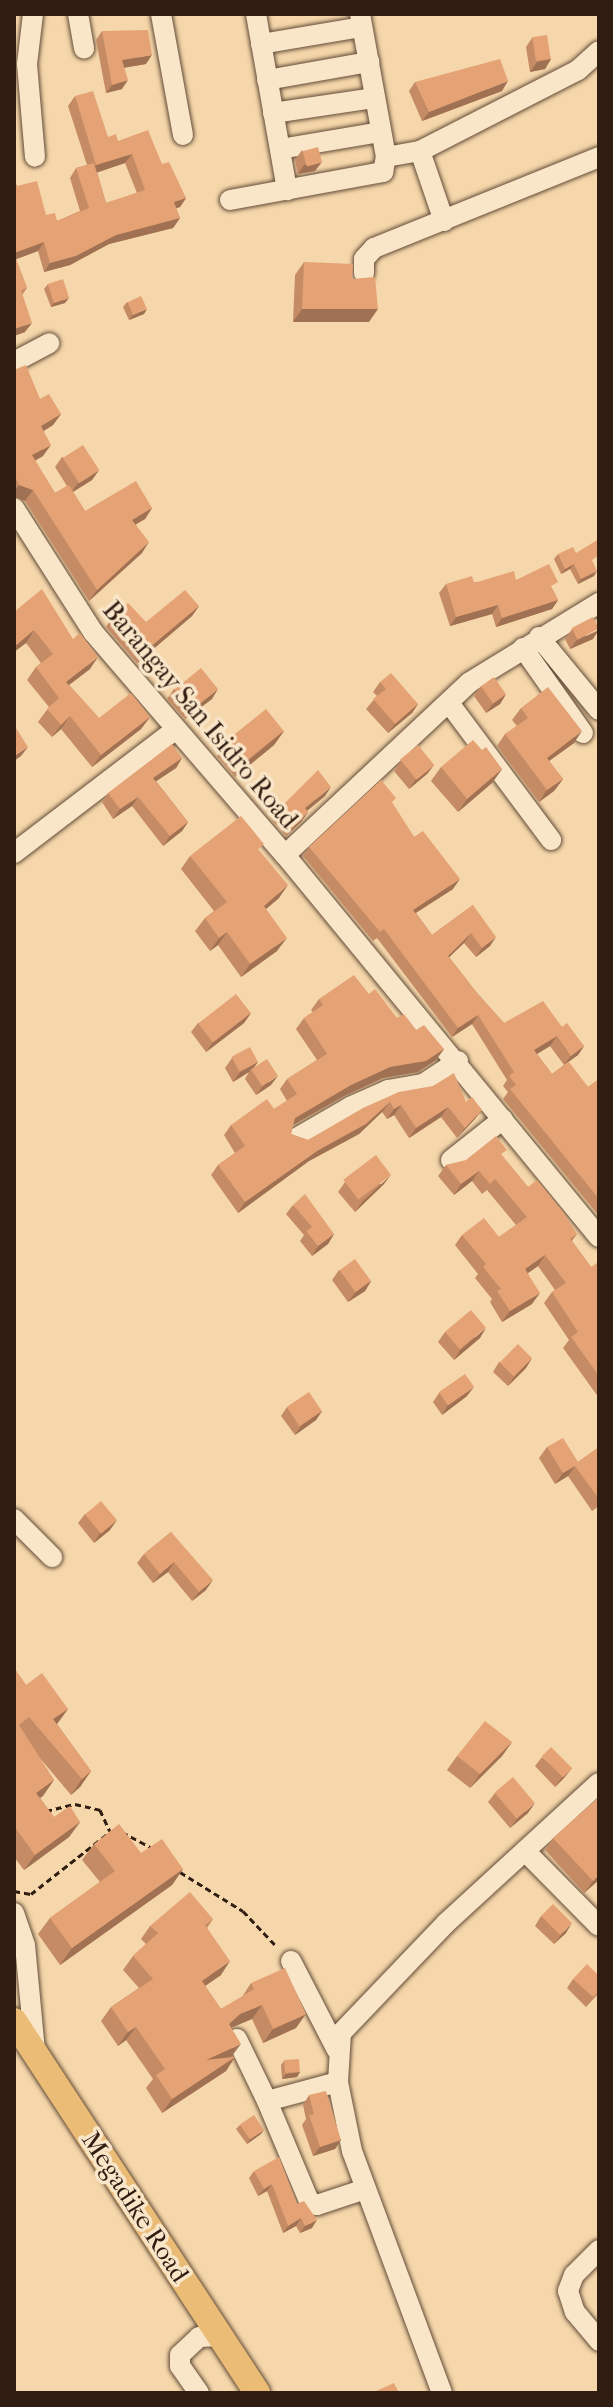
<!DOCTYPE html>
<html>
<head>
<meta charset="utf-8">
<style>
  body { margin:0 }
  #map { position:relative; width:613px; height:2407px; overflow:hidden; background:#f6d7ab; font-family:"IM FELL French Canon",serif }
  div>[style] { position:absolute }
  .path>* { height:3px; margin-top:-1.5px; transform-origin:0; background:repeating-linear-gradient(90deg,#301d12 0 6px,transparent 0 10px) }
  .roads { filter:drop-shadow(0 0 2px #624c38) drop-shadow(0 0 2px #624c38) }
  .minor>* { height:20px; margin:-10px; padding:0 10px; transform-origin:10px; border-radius:10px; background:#f9e5c8 }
  .major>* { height:26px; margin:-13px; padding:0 13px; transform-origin:13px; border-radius:13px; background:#ebbc76 }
  .wall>* { inset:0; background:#c48b65 }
  .shaded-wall>* { inset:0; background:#a07152 }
  .building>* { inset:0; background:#e4a275; transform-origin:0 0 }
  span { translate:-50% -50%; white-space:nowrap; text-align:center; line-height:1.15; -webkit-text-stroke:7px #f9e5c8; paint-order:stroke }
  .street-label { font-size:26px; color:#301d12 }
  .frame { position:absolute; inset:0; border:16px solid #301d12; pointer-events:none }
</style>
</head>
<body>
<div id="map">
  <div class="path">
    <i style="left:46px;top:1811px;width:30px;rotate:-14deg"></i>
    <i style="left:75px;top:1804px;width:26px;rotate:13deg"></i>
    <i style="left:100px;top:1810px;width:23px;rotate:65deg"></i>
    <i style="left:122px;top:1832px;width:32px;rotate:28deg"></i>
    <i style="left:180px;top:1872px;width:74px;rotate:31.8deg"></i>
    <i style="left:243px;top:1911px;width:50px;rotate:46.6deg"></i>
    <i style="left:14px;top:1891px;width:17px;rotate:10deg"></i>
    <i style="left:31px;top:1894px;width:102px;rotate:-38.2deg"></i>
  </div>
  <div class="roads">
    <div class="minor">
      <i style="left:33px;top:14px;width:50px;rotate:96.8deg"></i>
      <i style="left:27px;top:64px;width:93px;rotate:85.1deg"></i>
      <i style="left:78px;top:14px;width:35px;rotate:80deg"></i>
      <i style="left:161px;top:14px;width:123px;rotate:79.7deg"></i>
      <i style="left:256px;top:14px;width:179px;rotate:80deg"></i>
      <i style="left:261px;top:44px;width:102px;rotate:-9.6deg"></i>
      <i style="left:267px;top:80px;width:104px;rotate:-10deg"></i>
      <i style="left:273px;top:113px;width:103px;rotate:-8.4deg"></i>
      <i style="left:280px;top:149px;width:102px;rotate:-9.6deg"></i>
      <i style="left:420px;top:151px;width:74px;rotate:71.1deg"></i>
      <i style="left:386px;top:157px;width:35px;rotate:-10deg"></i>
      <i style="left:420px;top:151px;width:178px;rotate:-27.1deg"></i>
      <i style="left:578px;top:70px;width:28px;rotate:-42deg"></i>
      <i style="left:230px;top:200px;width:156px;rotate:-10.4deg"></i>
      <i style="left:383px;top:172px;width:15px;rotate:-79deg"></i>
      <i style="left:386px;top:157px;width:145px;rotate:-100.3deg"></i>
      <i style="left:364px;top:273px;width:14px;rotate:-90deg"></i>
      <i style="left:364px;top:259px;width:15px;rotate:-48deg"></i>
      <i style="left:374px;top:248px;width:243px;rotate:-22deg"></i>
      <i style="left:14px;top:362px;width:40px;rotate:-28deg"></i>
      <i style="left:14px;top:508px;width:147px;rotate:57.5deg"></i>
      <i style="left:93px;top:632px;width:294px;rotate:49.3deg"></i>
      <i style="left:285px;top:855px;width:253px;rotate:-43.1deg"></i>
      <i style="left:470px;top:682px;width:151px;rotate:-31.5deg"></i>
      <i style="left:539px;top:637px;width:94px;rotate:50.6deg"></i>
      <i style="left:523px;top:648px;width:104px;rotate:54.8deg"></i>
      <i style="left:449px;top:703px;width:171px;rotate:53.3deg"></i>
      <i style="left:14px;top:853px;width:204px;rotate:-37.4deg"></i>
      <i style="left:285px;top:855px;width:494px;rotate:50.6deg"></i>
      <i style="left:295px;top:1139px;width:64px;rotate:-30.2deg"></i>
      <i style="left:350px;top:1107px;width:42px;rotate:-24.1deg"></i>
      <i style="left:388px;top:1090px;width:36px;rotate:-10deg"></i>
      <i style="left:423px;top:1084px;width:42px;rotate:-33.3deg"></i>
      <i style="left:451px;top:1160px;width:66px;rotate:-38.3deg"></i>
      <i style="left:14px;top:1519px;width:54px;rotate:45deg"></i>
      <i style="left:525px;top:1851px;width:105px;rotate:45.4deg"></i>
      <i style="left:14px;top:1913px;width:34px;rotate:71deg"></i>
      <i style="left:25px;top:1945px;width:105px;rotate:84.6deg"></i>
      <i style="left:291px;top:1961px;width:100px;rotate:62.7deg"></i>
      <i style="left:237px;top:2039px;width:69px;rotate:64.2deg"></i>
      <i style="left:338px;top:2082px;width:73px;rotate:165deg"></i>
      <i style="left:267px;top:2101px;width:108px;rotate:67.2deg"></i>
      <i style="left:309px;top:2201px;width:9px;rotate:27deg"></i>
      <i style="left:317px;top:2205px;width:51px;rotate:-18.4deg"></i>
      <i style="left:599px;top:2250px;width:35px;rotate:135deg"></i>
      <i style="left:574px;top:2275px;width:17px;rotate:111deg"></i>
      <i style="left:568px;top:2291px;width:22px;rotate:72deg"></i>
      <i style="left:575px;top:2312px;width:38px;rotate:50deg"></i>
      <i style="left:199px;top:2393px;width:33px;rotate:-125deg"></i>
      <i style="left:180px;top:2366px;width:11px;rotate:-90deg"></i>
      <i style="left:180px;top:2355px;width:26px;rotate:-43deg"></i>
      <i style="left:199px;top:2337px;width:21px;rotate:-3deg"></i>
      <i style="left:442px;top:2393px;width:258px;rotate:-110.4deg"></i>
      <i style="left:352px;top:2151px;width:70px;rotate:-101.5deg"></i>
      <i style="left:338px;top:2082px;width:49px;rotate:-86.5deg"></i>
      <i style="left:341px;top:2033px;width:152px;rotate:-46.3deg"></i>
      <i style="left:446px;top:1923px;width:207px;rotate:-42.5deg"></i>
    </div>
    <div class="major">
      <i style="left:14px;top:2021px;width:444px;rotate:56.8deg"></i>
    </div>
  </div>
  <div class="wall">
    <i style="clip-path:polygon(102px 31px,146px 64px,124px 68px,122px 89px,106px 93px,96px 40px)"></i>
    <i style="clip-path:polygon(532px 38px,551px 59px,545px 69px,530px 72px,526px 47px)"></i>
    <i style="clip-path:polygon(415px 82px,502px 91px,422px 121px,409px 91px)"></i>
    <i style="clip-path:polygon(evenodd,75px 96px,108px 137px,162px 164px,186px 198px,180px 207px,176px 208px,180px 218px,173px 228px,109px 244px,70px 265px,44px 272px,38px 251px,16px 259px,27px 288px,22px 295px,25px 332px,14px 336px,14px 180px,17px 186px,46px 215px,57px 221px,80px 211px,70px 178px,76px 168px,87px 165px,68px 106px,75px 96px,125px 163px,137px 193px,106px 203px,97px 172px,125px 163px)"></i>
    <i style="clip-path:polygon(302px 150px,315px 171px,298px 174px,295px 160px)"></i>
    <i style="clip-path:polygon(304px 262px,352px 279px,369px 322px,293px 322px,295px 275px)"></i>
    <i style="clip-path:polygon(48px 284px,65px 303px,51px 307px,44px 289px)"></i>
    <i style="clip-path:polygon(127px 302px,144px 314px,129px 320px,123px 307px)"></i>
    <i style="clip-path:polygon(14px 370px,40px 399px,61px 414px,53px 425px,44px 431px,43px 456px,35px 461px,55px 493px,67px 486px,55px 467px,62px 457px,99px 470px,92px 480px,73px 492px,85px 511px,152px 508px,145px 519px,136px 524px,142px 553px,89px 601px,25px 501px,14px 497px)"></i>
    <i style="clip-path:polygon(576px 553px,593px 562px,594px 576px,578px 584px,570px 569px,561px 574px,554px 559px,558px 554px)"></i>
    <i style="clip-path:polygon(516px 580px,553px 590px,558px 600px,552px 609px,496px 627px,492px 614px,450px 626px,439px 593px,446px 584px)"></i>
    <i style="clip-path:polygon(199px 606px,192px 616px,137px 663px,106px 627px,112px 617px,146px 622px)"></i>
    <i style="clip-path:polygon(14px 612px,90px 669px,69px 685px,99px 718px,150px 717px,141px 729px,92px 767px,61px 729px,52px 737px,38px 722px,49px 707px,27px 680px,36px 667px,41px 663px,26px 643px,14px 652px)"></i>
    <i style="clip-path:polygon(572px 629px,593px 639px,570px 649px,565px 639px)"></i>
    <i style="clip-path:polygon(380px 682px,418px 704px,412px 713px,388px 733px,366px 709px,377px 696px,373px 692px)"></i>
    <i style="clip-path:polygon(481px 686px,506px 694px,500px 704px,486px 713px,474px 696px)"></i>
    <i style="clip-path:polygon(174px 689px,212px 699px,185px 719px,167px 699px)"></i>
    <i style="clip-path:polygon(521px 708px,574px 743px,549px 761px,563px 779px,554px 791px,539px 802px,497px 746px,505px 734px,517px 726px,512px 720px)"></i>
    <i style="clip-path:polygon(284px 731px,274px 745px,235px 777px,217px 756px,227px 742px)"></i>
    <i style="clip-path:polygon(482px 750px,502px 769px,492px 783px,458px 812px,431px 781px,441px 767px)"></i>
    <i style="clip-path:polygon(182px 758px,176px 768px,156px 781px,188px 822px,182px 831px,163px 846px,132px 806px,113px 819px,102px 802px,108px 793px)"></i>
    <i style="clip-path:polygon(401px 761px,434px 765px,427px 774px,409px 789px,394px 771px)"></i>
    <i style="clip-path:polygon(325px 796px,307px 811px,308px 812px,301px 822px,286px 836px,271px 819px,278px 810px)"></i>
    <i style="clip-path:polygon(evenodd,392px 804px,414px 837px,453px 889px,416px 913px,432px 935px,473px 905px,490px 946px,476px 957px,464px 943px,449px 957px,477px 993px,504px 1023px,562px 1027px,584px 1046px,578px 1055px,564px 1065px,588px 1087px,599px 1079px,599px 1216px,503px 1099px,508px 1092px,503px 1086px,507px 1080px,472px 1024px,452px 1037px,377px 938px,373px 941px,303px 856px,309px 847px,392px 804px,550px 1046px,564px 1065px,552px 1074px,537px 1054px,550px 1046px)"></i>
    <i style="clip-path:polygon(259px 851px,279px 898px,266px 909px,277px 951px,241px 977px,218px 945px,210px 951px,195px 931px,205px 918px,214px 911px,181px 869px,190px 856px)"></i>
    <i style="clip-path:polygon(369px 994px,397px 1018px,444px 1049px,436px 1060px,418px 1072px,383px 1078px,344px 1096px,293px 1125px,291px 1134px,308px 1140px,399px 1092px,466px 1102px,482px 1110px,474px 1120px,457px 1138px,441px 1117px,409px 1138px,394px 1115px,387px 1119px,382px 1112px,359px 1134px,309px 1161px,238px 1213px,211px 1175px,218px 1165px,235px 1153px,224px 1135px,231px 1125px,274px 1109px,287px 1101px,280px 1089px,287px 1079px,317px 1060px,296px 1029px,304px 1018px,313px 1012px,311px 1010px,319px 999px)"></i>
    <i style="clip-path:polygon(251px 1013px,244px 1023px,206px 1052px,191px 1032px,198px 1023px)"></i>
    <i style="clip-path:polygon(232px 1058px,258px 1062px,254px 1067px,271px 1085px,256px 1095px,245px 1079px,249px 1072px,233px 1082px,225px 1068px)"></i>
    <i style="clip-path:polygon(502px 1156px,528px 1187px,577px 1234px,572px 1241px,591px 1267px,599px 1266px,599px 1398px,563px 1348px,569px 1340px,544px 1303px,552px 1292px,555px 1290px,538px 1266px,528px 1273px,532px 1304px,502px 1322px,490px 1302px,492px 1299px,475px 1278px,478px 1274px,455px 1245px,462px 1235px,499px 1237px,516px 1225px,487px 1190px,482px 1194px,472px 1181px,454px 1195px,438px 1176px,446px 1165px)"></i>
    <i style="clip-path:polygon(345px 1182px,384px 1184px,355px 1212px,338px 1192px)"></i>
    <i style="clip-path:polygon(293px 1205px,334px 1234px,328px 1244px,312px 1256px,300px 1241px,304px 1235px,286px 1214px)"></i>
    <i style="clip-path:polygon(339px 1270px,371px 1281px,365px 1291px,348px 1302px,332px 1280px)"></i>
    <i style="clip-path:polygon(445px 1332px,480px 1338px,454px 1360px,438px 1342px)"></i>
    <i style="clip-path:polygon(532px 1358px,526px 1368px,508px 1386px,493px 1372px,499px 1362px)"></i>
    <i style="clip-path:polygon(439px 1393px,467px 1396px,442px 1415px,433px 1402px)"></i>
    <i style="clip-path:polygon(287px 1407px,322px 1411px,316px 1420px,295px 1435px,281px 1416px)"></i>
    <i style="clip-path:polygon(547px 1447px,578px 1462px,599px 1447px,599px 1506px,592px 1511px,568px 1476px,555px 1484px,539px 1458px)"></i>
    <i style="clip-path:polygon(85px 1514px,110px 1530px,94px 1543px,78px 1523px)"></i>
    <i style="clip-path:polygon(171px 1532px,206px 1590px,192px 1601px,168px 1572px,153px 1583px,137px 1563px,144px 1554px)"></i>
    <i style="clip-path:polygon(14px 1668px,26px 1685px,68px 1709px,57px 1724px,91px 1771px,80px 1787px,71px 1795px,39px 1757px,54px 1780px,40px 1798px,54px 1817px,80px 1822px,69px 1837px,24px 1870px,14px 1857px)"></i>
    <i style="clip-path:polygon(512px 1742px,502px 1756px,470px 1788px,447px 1770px,457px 1756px)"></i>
    <i style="clip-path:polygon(542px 1757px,565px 1777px,555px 1787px,535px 1766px)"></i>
    <i style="clip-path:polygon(495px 1793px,528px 1813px,510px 1828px,488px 1802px)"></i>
    <i style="clip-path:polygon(553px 1838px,599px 1880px,584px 1893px,545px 1850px)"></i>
    <i style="clip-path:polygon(94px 1844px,141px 1853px,183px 1869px,172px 1885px,60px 1965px,38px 1934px,50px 1918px,100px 1882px,82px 1860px)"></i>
    <i style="clip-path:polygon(541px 1916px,566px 1933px,554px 1944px,535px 1926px)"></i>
    <i style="clip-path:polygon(213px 1919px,207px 1928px,221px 1975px,205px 1986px,221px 2009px,242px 1997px,251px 1983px,296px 2028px,263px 2043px,252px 2019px,231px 2027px,232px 2057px,235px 2057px,226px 2071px,162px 2113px,146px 2088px,153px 2079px,126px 2040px,118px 2046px,101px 2021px,111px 2007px,139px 1988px,123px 1970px,133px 1956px,146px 1944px,141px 1939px,150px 1926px)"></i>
    <i style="clip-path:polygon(573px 1979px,599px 1993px,586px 2007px,567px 1988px)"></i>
    <i style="clip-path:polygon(284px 2061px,300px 2072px,297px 2077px,282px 2079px,281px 2065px)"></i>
    <i style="clip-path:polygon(309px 2095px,341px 2140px,335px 2149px,313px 2156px,302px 2125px,306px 2119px,303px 2105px)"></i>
    <i style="clip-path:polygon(240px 2125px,261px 2134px,247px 2144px,236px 2129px)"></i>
    <i style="clip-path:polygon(254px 2171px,297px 2204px,312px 2228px,300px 2233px,296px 2226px,283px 2233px,267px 2191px,258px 2196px,249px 2178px)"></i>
  </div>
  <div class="shaded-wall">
    <i style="clip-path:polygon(152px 55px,146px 64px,115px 69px,122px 60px)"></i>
    <i style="clip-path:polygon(551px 59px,545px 69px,530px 72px,537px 62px)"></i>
    <i style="clip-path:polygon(128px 80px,122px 89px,106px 93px,112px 85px)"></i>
    <i style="clip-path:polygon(508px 81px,502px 91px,422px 121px,429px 112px)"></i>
    <i style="clip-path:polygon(132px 154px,125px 163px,90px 175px,96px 165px)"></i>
    <i style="clip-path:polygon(322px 162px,315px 171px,298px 174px,304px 165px)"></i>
    <i style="clip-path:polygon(186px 198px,180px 207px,168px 211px,174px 202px)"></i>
    <i style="clip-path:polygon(180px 218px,173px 228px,109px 244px,70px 265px,44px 272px,50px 263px,116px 235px)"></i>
    <i style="clip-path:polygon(44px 242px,38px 251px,14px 260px,14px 253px)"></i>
    <i style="clip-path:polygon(69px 298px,65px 303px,51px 307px,54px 303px)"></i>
    <i style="clip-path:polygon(147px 309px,144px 314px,129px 320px,133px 315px)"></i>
    <i style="clip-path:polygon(302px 309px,378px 309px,369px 322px,293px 322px)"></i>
    <i style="clip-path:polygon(32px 323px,25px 332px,14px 336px,14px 329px)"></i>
    <i style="clip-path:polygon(61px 414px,53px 425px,33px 437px,41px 426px)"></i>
    <i style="clip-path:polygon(51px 445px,43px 456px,24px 466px,32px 455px)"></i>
    <i style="clip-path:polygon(99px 470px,92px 480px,71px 493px,78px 483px)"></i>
    <i style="clip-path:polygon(19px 485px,33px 490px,25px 501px,14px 497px,14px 492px)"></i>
    <i style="clip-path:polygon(152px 508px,145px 519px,125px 531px,132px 520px)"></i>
    <i style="clip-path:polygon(149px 542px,142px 553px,89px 601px,97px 590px)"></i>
    <i style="clip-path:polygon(574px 564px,570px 569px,561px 574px,565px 569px)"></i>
    <i style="clip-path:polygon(597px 571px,594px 576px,578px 584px,581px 579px)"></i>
    <i style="clip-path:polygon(558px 600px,552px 609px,496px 627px,502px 618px)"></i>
    <i style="clip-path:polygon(498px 605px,492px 614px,450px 626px,456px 617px)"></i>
    <i style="clip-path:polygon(199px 606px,192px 616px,137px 663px,143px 653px)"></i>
    <i style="clip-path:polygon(34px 630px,26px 643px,14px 652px,14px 647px)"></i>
    <i style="clip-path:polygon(599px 630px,593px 639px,570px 649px,577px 640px)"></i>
    <i style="clip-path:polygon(98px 657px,90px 669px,57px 694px,66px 682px)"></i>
    <i style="clip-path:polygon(218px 689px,212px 699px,185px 719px,192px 710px)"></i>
    <i style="clip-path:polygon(506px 694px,500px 704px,486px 713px,493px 704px)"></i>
    <i style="clip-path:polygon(418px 704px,412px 713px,388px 733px,395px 724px)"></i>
    <i style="clip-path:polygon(70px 716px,61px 729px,52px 737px,61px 725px)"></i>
    <i style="clip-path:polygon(150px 717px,141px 729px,92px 767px,101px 755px)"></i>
    <i style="clip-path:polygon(284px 731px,274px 745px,235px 777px,245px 763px)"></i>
    <i style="clip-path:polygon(582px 731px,574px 743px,538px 769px,547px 758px)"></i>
    <i style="clip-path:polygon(28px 747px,21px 756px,14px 761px,14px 756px)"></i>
    <i style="clip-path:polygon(182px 758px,176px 768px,146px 788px,153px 778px)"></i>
    <i style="clip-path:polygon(434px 765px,427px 774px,409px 789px,416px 779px)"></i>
    <i style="clip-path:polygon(502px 769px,492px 783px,458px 812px,467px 799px)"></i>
    <i style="clip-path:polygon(563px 779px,554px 791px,539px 802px,547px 790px)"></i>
    <i style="clip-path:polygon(331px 787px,325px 796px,298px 818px,305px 808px)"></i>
    <i style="clip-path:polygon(138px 797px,132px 806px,113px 819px,120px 809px)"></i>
    <i style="clip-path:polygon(308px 812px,301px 822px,286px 836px,293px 827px)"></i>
    <i style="clip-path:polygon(188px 822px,182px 831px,163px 846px,170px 836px)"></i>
    <i style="clip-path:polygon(460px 879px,453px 889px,406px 919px,413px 910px)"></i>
    <i style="clip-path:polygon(288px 885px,279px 898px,254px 919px,264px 906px)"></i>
    <i style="clip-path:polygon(227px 932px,218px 945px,210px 951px,219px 938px)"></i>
    <i style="clip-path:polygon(471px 933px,464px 943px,441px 965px,448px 956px)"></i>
    <i style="clip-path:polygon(496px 937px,490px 946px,476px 957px,482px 948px)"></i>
    <i style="clip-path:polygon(287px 938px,277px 951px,241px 977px,250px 964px)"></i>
    <i style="clip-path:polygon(251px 1013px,244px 1023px,206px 1052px,213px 1042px)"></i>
    <i style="clip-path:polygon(478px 1015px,472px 1024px,452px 1037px,458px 1028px)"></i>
    <i style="clip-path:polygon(557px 1036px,550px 1046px,527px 1060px,534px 1050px)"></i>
    <i style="clip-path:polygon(584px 1046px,578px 1055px,564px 1065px,571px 1056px)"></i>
    <i style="clip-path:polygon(444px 1049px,436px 1060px,418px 1072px,383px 1078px,344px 1096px,288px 1128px,295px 1118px,351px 1085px,390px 1067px)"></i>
    <i style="clip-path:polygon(258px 1062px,252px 1070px,251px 1069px,249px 1072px,233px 1082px,240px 1072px)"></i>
    <i style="clip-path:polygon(278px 1076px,271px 1085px,256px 1095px,263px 1086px)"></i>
    <i style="clip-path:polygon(390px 1102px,382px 1112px,359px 1134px,309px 1161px,238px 1213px,245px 1202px,317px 1151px)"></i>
    <i style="clip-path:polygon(401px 1105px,394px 1115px,387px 1119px,394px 1109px)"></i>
    <i style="clip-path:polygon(448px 1107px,441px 1117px,409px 1138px,416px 1128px)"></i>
    <i style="clip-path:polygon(482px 1110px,474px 1120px,457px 1138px,465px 1128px)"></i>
    <i style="clip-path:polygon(479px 1171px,472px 1181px,454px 1195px,461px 1184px)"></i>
    <i style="clip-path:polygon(391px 1175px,384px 1184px,355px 1212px,362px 1202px)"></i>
    <i style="clip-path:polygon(334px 1234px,328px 1244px,312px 1256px,318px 1246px)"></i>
    <i style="clip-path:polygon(545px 1255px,538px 1266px,518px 1280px,525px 1269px)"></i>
    <i style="clip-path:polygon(371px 1281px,365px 1291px,348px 1302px,355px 1293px)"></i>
    <i style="clip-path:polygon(540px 1293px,532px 1304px,502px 1322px,510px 1311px)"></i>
    <i style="clip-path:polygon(486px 1328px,480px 1338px,454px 1360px,460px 1350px)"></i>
    <i style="clip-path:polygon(532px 1358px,526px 1368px,508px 1386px,514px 1377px)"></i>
    <i style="clip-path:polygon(474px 1387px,467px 1396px,442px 1415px,448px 1405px)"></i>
    <i style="clip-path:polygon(322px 1411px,316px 1420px,295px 1435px,301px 1426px)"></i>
    <i style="clip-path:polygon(575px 1466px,568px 1476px,555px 1484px,563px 1473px)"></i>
    <i style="clip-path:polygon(117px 1520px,110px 1530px,94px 1543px,100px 1533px)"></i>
    <i style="clip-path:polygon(174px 1562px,168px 1572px,153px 1583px,160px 1574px)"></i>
    <i style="clip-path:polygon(213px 1580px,206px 1590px,192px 1601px,199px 1592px)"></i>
    <i style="clip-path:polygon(68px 1709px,57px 1724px,42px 1734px,53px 1719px)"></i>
    <i style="clip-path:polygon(512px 1742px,502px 1756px,470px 1788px,480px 1774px)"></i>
    <i style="clip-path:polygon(572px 1768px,565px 1777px,555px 1787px,562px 1777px)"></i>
    <i style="clip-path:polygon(91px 1771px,80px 1787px,71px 1795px,82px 1779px)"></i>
    <i style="clip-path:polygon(54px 1780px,43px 1796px,26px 1808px,36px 1793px)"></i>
    <i style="clip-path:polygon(535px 1803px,528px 1813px,510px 1828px,517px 1819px)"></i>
    <i style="clip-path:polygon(80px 1822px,69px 1837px,24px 1870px,35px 1855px)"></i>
    <i style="clip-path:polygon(183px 1869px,172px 1885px,60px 1965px,72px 1948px)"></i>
    <i style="clip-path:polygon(599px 1875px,599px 1880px,584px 1893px,593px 1881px)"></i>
    <i style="clip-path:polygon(572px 1923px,566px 1933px,554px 1944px,561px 1935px)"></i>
    <i style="clip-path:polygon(230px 1961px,221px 1975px,192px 1995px,202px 1981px)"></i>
    <i style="clip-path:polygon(262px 2005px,252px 2019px,231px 2028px,229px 2024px,240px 2014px)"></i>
    <i style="clip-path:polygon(306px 2014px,296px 2028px,263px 2043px,273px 2029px)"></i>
    <i style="clip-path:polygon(136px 2027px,126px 2040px,118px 2046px,128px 2032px)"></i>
    <i style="clip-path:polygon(241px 2044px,231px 2057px,206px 2060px)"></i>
    <i style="clip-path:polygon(235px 2057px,226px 2071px,162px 2113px,172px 2099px)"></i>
    <i style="clip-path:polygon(300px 2072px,297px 2077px,282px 2079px,286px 2074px)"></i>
    <i style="clip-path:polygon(264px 2130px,261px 2134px,247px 2144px,250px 2139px)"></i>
    <i style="clip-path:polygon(341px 2140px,335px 2149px,313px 2156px,320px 2147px)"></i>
    <i style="clip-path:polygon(272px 2184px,267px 2191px,258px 2196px,264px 2189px)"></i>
    <i style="clip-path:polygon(301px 2218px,296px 2226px,283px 2233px,288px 2226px)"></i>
    <i style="clip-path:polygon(317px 2220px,312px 2228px,300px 2233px,305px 2226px)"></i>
  </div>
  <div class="building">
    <i style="clip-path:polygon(148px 30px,152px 55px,122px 60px,128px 80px,112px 85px,102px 31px)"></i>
    <i style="left:547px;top:35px;width:24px;height:15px;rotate:81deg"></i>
    <i style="clip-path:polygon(500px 59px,508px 81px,429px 112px,415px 82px)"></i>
    <i style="clip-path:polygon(93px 91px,108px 137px,116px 134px,118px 141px,148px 130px,162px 164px,169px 162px,186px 198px,174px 202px,180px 218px,116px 235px,76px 256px,50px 263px,44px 242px,14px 253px,14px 180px,17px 186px,37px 181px,46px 215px,55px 213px,57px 221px,89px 208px,76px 168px,94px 163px,106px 203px,145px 190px,132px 154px,96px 165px,75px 96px)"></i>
    <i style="left:318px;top:147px;width:16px;height:16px;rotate:75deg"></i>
    <i style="clip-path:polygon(14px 254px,27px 288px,21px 290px,32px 323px,14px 329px)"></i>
    <i style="clip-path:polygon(304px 262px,353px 264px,352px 279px,375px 277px,378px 309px,302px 309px)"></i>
    <i style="left:63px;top:279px;width:20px;height:16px;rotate:72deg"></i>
    <i style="left:141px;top:296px;width:14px;height:15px;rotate:65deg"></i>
    <i style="clip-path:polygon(26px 365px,40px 399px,49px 394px,61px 414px,41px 426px,51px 445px,32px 455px,55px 493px,69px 485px,85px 511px,136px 481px,152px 508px,132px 520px,149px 542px,97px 590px,33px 490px,19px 485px,14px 474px,14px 370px)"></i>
    <i style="left:83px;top:445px;width:30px;height:24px;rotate:57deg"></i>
    <i style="clip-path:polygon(599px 539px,599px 555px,592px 560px,597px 571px,581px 579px,574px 564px,565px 569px,558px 554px,573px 547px,576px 553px)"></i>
    <i style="clip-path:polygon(549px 564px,558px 582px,551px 586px,558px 600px,502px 618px,498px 605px,456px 617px,446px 584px,472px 576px,474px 583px,514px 571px,516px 580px)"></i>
    <i style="clip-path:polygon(42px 589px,73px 639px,80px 633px,98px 657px,66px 682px,99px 718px,131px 693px,150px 717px,101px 755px,70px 716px,61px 725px,47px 709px,59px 698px,36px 667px,53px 654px,34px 630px,14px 647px,14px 612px)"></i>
    <i style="clip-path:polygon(185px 590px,199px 606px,143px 653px,112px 617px,128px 603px,146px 622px)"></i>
    <i style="left:593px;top:617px;width:13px;height:24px;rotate:63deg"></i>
    <i style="left:201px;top:668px;width:27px;height:34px;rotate:51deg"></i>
    <i style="clip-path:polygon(391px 673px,418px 704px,395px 724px,373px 699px,386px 689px,380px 682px)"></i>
    <i style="left:494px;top:677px;width:21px;height:16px;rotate:55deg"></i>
    <i style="clip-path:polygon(548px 687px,582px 731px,547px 758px,563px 779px,547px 790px,505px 734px,528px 718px,521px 708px)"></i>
    <i style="left:266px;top:709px;width:28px;height:51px;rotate:51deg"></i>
    <i style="clip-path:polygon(14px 725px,28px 747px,14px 756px)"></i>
    <i style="clip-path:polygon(473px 740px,482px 750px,486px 747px,502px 769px,467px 799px,441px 767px)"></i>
    <i style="clip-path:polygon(172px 744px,182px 758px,153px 778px,188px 822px,170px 836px,138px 797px,120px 809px,108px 793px)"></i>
    <i style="left:418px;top:745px;width:26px;height:23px;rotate:51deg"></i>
    <i style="clip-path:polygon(318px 770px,331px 787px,305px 808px,308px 812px,293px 827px,278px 810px)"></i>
    <i style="clip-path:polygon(381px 780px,396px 798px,392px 802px,414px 837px,423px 831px,460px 879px,413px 910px,432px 935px,473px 905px,496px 937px,482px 948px,471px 933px,448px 956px,477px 993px,504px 1023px,543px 1001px,562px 1027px,567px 1023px,584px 1046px,571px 1056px,557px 1036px,534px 1050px,552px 1074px,569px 1062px,588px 1087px,599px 1079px,599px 1199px,510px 1089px,516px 1085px,509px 1076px,514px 1072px,478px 1015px,458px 1028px,384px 929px,380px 932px,309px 847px)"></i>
    <i style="clip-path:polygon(241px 816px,264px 844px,258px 849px,288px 885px,264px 906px,287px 938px,250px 964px,227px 932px,219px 938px,205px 918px,227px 902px,190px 856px)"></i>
    <i style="clip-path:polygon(354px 975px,369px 994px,375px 989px,397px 1018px,404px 1014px,416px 1030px,424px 1025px,444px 1049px,426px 1061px,390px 1067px,351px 1085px,295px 1118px,291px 1134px,308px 1140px,363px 1108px,399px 1092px,433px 1086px,454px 1073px,466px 1102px,472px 1097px,482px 1110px,465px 1128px,448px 1107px,416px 1128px,401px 1105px,394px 1109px,390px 1102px,366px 1124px,317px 1151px,245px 1202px,218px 1165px,245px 1146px,231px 1125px,267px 1099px,274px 1109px,297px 1094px,287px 1079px,327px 1054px,304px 1018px,323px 1005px,319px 999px)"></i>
    <i style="left:236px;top:994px;width:24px;height:48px;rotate:52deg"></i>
    <i style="left:250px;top:1047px;width:17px;height:21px;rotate:62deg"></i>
    <i style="left:267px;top:1059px;width:20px;height:19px;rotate:57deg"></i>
    <i style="clip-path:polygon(496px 1136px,507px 1150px,501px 1154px,528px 1187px,537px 1180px,563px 1212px,577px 1234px,570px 1239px,591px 1267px,597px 1263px,599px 1266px,599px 1376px,571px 1337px,578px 1332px,552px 1292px,566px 1283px,545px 1255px,525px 1269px,540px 1293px,510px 1311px,497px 1291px,501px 1289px,483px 1267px,486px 1264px,462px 1235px,484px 1218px,499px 1237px,527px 1217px,495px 1179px,490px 1184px,479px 1171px,461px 1184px,446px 1165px,466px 1160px)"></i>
    <i style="left:376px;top:1155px;width:25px;height:41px;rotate:53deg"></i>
    <i style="clip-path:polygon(305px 1194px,334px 1234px,318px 1246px,306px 1231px,312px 1227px,293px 1205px)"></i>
    <i style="left:355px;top:1259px;width:27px;height:19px;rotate:54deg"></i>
    <i style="left:471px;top:1310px;width:23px;height:34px;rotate:50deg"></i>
    <i style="left:518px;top:1344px;width:20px;height:26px;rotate:45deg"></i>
    <i style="left:465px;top:1374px;width:16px;height:32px;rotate:55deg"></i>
    <i style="left:309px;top:1392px;width:23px;height:27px;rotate:56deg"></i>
    <i style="clip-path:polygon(563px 1438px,578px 1462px,599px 1447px,599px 1499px,575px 1466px,563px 1473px,547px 1447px)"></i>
    <i style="left:101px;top:1501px;width:25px;height:21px;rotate:50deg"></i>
    <i style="clip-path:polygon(171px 1532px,213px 1580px,199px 1592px,174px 1562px,160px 1574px,144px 1554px)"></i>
    <i style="clip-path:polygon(14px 1668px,26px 1685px,42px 1673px,68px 1709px,53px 1719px,91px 1771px,82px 1779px,29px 1717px,19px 1725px,54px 1780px,36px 1793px,54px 1817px,70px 1806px,80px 1822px,35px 1855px,14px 1826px)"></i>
    <i style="clip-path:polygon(485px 1721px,512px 1742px,480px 1774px,457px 1756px)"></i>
    <i style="left:551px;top:1747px;width:30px;height:13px;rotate:45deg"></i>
    <i style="left:513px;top:1777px;width:34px;height:24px;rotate:50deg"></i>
    <i style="clip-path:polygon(599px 1797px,599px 1875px,593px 1881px,553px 1838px)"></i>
    <i style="clip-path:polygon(119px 1824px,141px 1853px,162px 1839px,183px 1869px,72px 1948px,50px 1918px,115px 1871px,94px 1844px)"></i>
    <i style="clip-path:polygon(190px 1892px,213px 1919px,205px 1925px,230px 1961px,202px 1981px,221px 2009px,254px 1989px,251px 1983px,285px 1968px,306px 2014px,273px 2029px,262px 2005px,240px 2014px,229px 2024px,241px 2044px,206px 2060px,235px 2057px,172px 2099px,156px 2075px,165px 2069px,136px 2027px,128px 2032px,111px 2007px,153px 1979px,133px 1956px,158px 1933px,150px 1926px)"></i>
    <i style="left:553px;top:1904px;width:27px;height:17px;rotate:45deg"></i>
    <i style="clip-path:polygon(587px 1964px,599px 1976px,599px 1991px,593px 1997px,573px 1979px)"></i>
    <i style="left:299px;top:2059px;width:13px;height:15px;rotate:86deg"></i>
    <i style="clip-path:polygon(326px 2091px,341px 2140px,320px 2147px,309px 2115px,314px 2114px,309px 2095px)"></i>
    <i style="left:254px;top:2115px;width:18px;height:17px;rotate:56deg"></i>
    <i style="clip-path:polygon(279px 2157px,297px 2204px,304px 2201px,317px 2220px,305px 2226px,301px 2218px,288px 2226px,272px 2184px,264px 2189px,254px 2171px)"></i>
    <i style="clip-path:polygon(394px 2383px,399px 2393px,375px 2393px,374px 2392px)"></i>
  </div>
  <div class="street-label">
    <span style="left:200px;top:715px;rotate:50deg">Barangay San Isidro Road</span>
    <span style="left:135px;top:2207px;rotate:57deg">Megadike Road</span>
  </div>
  <div class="frame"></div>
</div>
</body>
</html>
